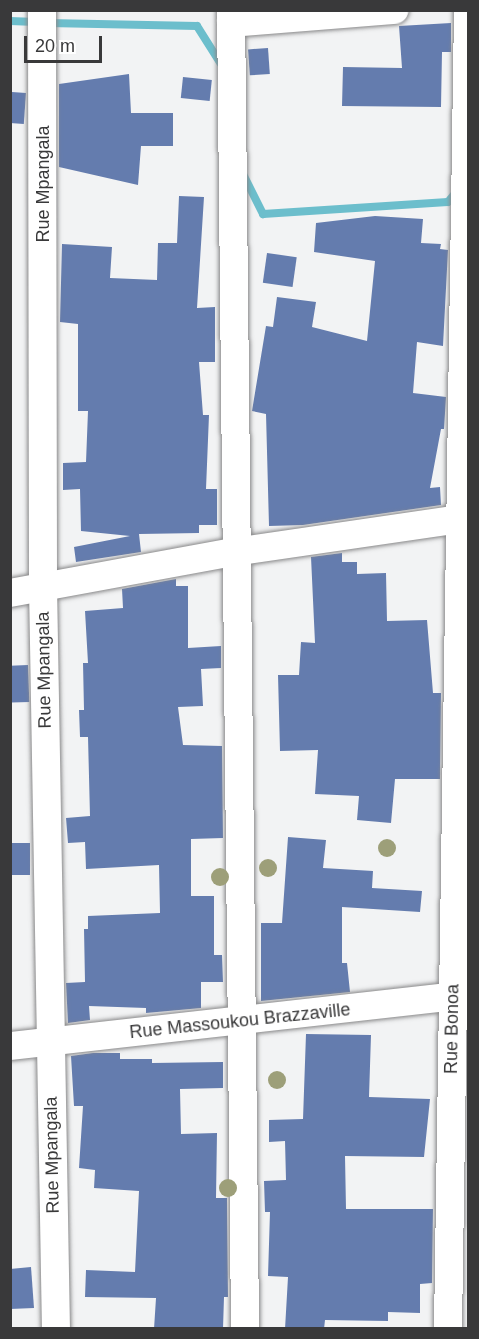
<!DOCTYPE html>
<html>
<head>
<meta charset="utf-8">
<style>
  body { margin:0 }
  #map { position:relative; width:479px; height:1339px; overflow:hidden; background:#f2f3f4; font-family:Arial,sans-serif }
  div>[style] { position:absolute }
  .stream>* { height:8px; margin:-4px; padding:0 4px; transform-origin:4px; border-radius:4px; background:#6cbecc }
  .building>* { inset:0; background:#647cae; transform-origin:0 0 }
  .roads { filter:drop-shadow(0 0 2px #89898a) drop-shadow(0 0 2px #89898a) }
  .street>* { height:28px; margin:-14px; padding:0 14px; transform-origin:14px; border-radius:14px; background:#fff }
  .trees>* { width:18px; height:18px; margin:-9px; border-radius:50%; background:#9d9f79 }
  span { translate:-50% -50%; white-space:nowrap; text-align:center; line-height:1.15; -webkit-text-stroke:6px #fff; paint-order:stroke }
  .street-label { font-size:18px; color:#39393a }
  .frame { position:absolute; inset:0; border:12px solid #39393a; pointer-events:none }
  .scale { position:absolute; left:24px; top:36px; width:78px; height:27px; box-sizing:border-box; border:3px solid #39393a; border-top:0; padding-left:8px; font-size:18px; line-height:21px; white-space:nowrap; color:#39393a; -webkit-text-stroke:4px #fff; paint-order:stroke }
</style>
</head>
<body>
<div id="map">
  <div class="stream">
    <i style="left:10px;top:21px;width:26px;rotate:2deg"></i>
    <i style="left:48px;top:23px;width:149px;rotate:1.2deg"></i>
    <i style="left:197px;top:26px;width:45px;rotate:57.7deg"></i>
    <i style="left:243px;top:174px;width:45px;rotate:63.4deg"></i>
    <i style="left:263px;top:214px;width:185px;rotate:-3.7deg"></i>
    <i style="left:448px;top:202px;width:13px;rotate:-51deg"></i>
  </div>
  <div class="building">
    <i style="clip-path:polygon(451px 23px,451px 52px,442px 52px,441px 107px,342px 106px,343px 67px,402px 68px,399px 26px)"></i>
    <i style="left:268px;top:48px;width:26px;height:20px;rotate:86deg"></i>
    <i style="clip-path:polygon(129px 74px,131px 113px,173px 113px,173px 146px,141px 146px,138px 185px,59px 167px,59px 84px)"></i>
    <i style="left:183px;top:77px;width:29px;height:21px;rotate:6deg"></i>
    <i style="left:12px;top:92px;width:14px;height:31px;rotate:4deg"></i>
    <i style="clip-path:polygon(179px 196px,204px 197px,197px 308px,215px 307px,215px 362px,199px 362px,203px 415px,209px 415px,206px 489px,217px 489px,217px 525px,199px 525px,199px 533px,139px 534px,141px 552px,76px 562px,74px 547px,130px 536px,81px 531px,80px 489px,63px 490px,63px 463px,86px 462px,88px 411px,78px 411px,78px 324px,60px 322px,62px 244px,112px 247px,110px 278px,157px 280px,158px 243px,177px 243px)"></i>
    <i style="clip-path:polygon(375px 216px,423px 219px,421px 243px,441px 244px,440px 249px,448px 250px,443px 346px,417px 342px,413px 393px,446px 397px,444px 429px,441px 429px,430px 488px,440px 487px,441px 505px,303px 525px,269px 526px,266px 414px,252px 411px,266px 326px,273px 327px,277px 297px,316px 302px,312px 327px,367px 341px,375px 261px,314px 252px,316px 223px)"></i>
    <i style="left:267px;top:253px;width:30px;height:30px;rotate:8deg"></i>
    <i style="clip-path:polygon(342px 553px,342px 562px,357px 562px,357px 574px,386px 573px,387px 621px,427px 620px,433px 693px,441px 693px,440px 779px,395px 779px,391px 823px,357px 820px,359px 796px,315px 794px,318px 750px,280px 751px,278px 675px,299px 675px,301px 642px,315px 643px,311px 557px)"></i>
    <i style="clip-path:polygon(176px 579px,176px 586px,188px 586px,188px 648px,221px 646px,221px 668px,201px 669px,203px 706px,178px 707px,183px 745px,222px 746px,223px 838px,191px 839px,191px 896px,214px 896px,214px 955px,222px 955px,223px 982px,201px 982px,201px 1008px,146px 1013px,146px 1008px,89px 1006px,90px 1020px,68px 1023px,66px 983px,85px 982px,84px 929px,88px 929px,88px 916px,160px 913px,159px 865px,86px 869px,85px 842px,68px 843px,66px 818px,90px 816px,88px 737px,80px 737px,79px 710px,84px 710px,83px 663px,88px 663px,85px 611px,123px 608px,122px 589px)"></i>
    <i style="left:28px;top:665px;width:37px;height:18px;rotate:88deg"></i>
    <i style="clip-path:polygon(288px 837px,326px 840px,323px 868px,373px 871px,372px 888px,422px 891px,420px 912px,342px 907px,342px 963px,347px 963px,350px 992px,261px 1001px,261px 923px,282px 923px)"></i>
    <i style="left:10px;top:843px;width:20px;height:32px"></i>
    <i style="clip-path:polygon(306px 1034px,371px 1035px,369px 1097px,430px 1099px,424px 1157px,345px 1156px,346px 1209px,433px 1209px,432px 1283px,420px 1284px,420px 1313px,388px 1312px,388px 1321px,325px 1320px,324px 1329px,285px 1329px,288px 1277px,268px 1276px,270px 1212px,265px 1212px,264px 1181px,286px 1180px,285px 1141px,269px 1142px,269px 1120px,303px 1119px)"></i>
    <i style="clip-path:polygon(93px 1053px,120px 1053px,120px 1059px,152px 1059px,152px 1063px,223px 1062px,223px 1088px,180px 1089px,181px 1134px,217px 1133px,216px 1198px,227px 1198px,228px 1297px,224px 1297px,223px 1329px,154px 1329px,156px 1298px,85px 1297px,86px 1270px,135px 1272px,139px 1191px,94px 1188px,95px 1170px,79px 1168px,83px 1106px,74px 1106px,71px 1056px)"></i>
    <i style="clip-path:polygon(31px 1267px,34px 1308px,10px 1309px,10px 1269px)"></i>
  </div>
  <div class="roads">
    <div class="street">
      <i style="left:42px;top:10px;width:576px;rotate:89.9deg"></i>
      <i style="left:43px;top:586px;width:742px;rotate:89deg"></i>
      <i style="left:231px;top:10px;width:1318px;rotate:89.39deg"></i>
      <i style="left:231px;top:23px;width:164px;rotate:-4.6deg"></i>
      <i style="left:10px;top:593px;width:228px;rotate:-10.4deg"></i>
      <i style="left:234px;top:552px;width:236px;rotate:-8.3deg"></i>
      <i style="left:10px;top:1046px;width:461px;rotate:-6.4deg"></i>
      <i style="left:448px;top:1328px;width:1318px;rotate:-89.13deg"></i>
    </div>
  </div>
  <div class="trees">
    <i style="left:387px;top:848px"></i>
    <i style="left:268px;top:868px"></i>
    <i style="left:220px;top:877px"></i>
    <i style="left:277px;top:1080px"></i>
    <i style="left:228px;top:1188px"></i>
  </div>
  <div class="street-label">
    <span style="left:43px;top:184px;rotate:-90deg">Rue Mpangala</span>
    <span style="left:44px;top:670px;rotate:-91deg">Rue Mpangala</span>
    <span style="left:240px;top:1021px;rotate:-6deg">Rue Massoukou Brazzaville</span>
    <span style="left:452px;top:1029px;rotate:-89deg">Rue Bonoa</span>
    <span style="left:52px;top:1155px;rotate:-91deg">Rue Mpangala</span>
  </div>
  <div class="frame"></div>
  <div class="scale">20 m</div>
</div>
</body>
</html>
